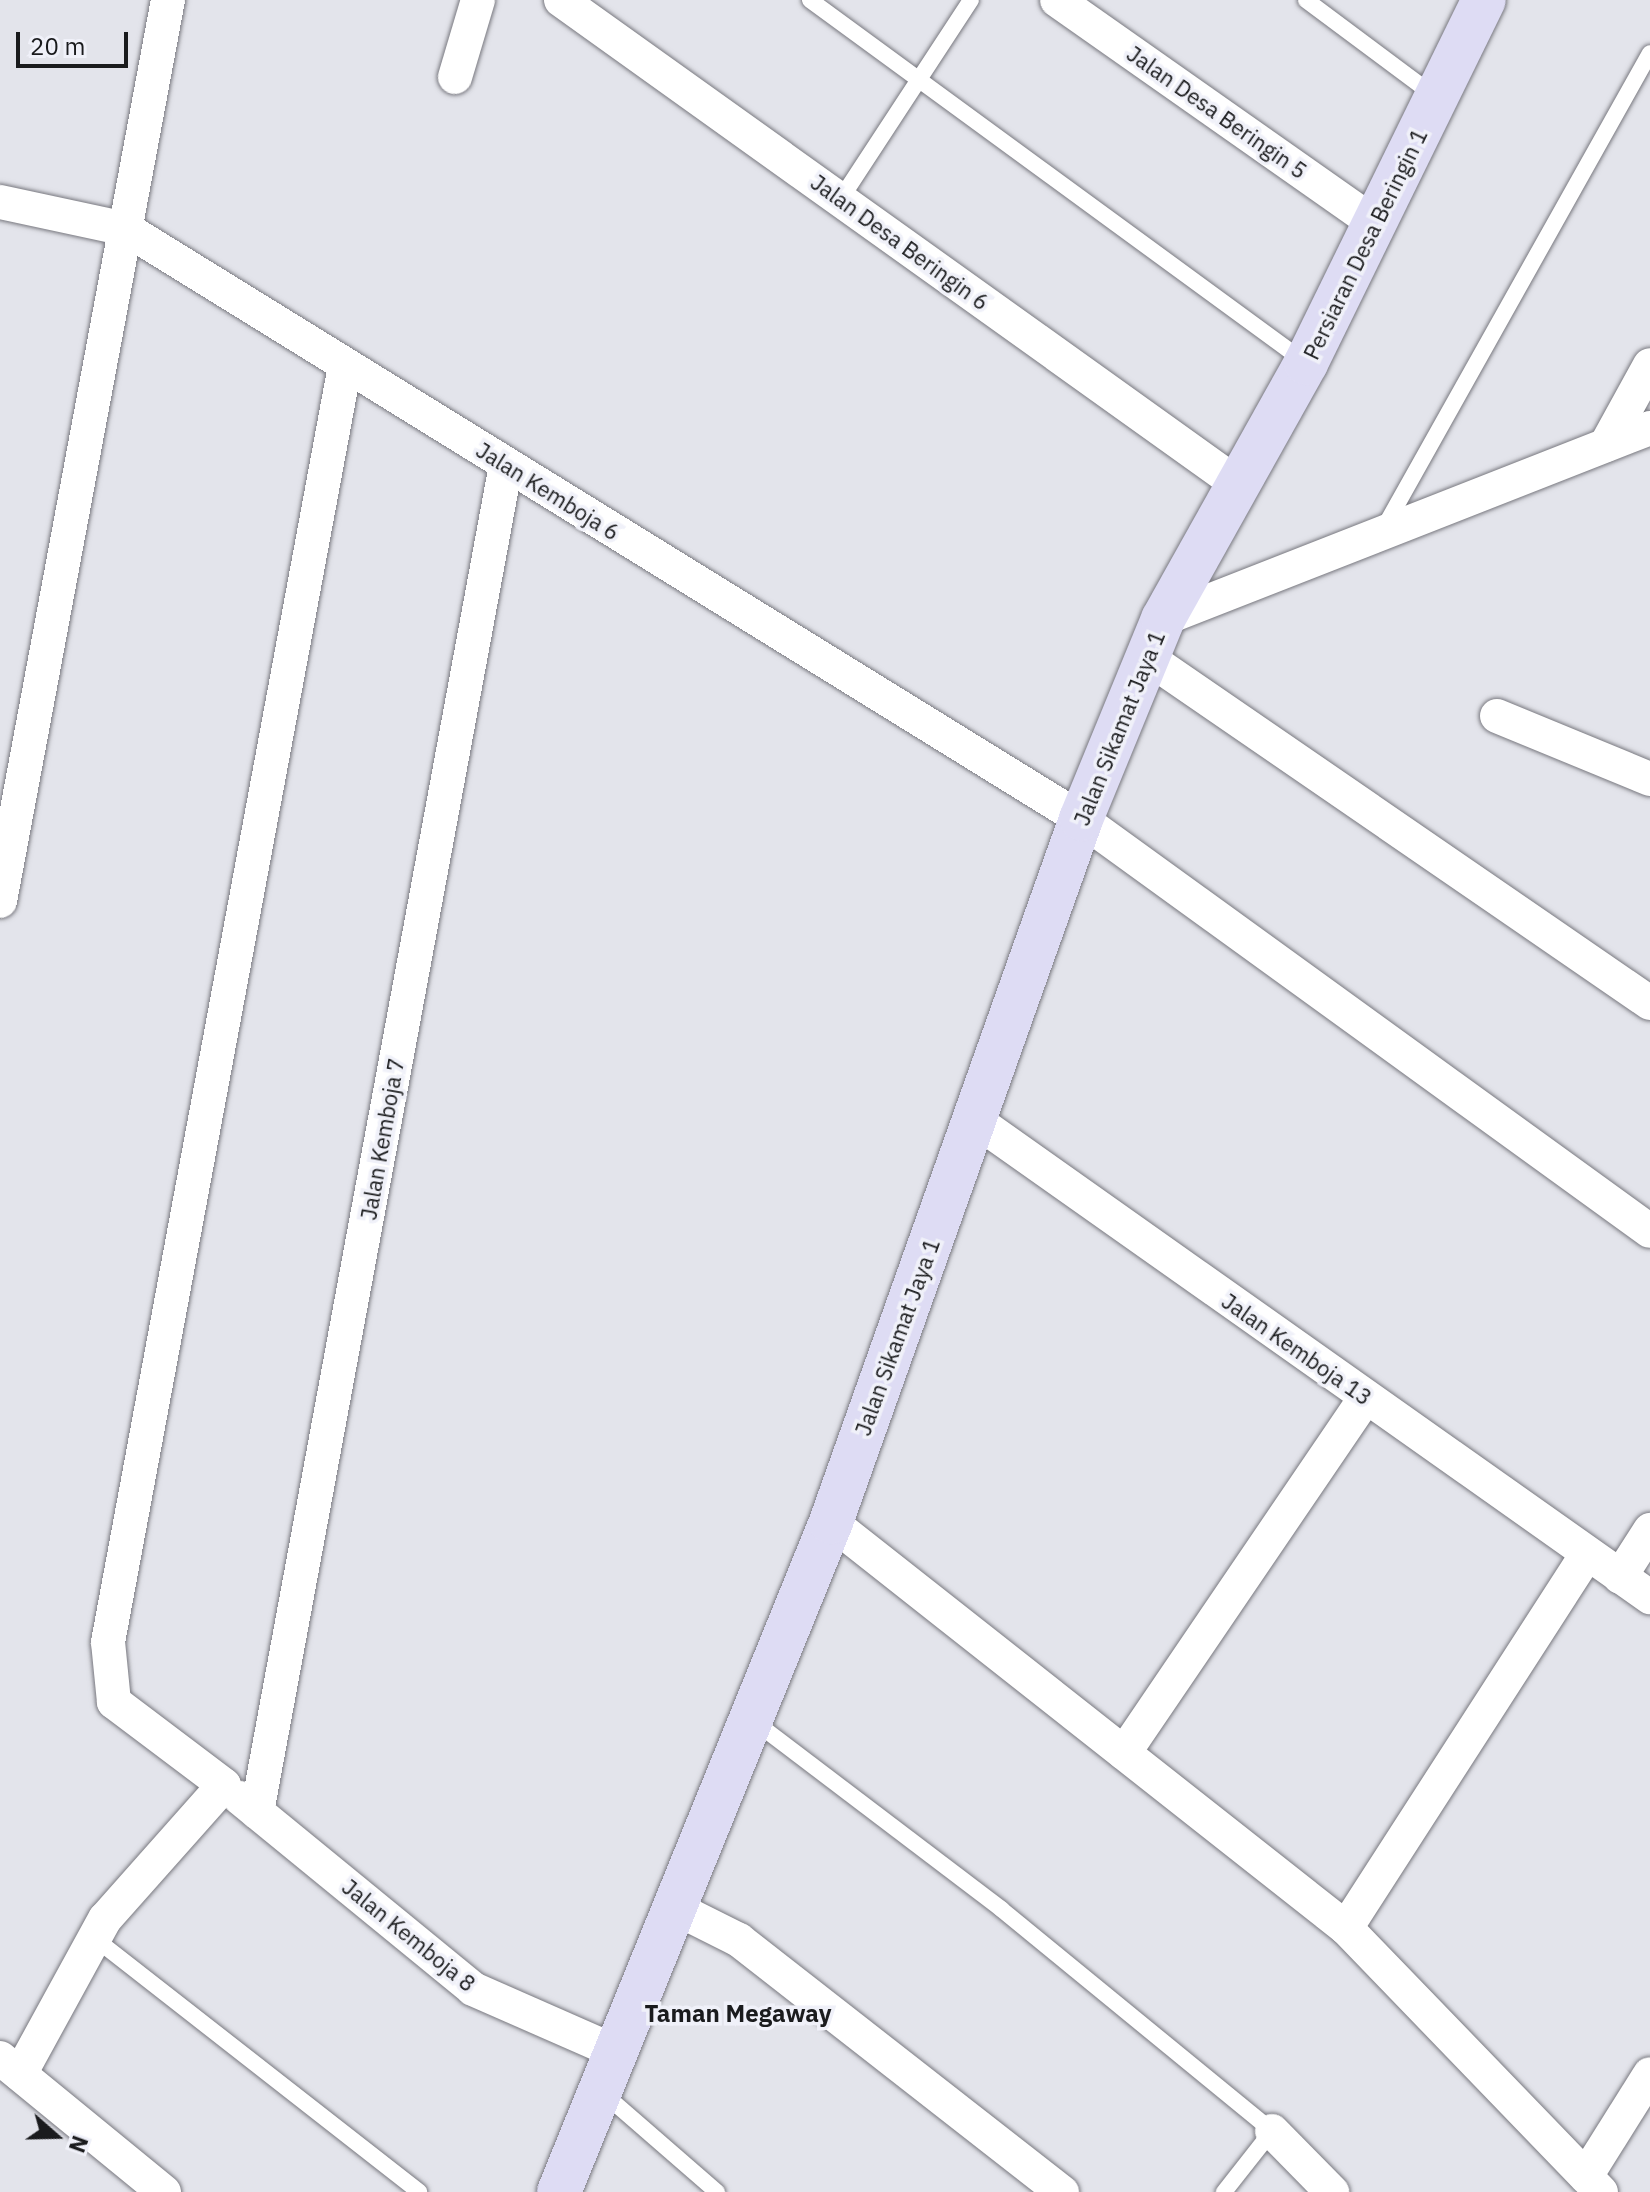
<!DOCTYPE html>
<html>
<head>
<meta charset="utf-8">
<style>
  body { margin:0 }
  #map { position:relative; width:1650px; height:2192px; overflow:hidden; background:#e3e4eb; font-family:"IBM Plex Sans",sans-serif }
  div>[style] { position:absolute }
  .roads { filter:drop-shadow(0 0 2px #78787f) drop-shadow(0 0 2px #78787f) }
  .lane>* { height:16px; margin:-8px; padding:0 8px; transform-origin:8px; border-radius:8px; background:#fff }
  .street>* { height:34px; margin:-17px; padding:0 17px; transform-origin:17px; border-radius:17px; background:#fff }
  .secondary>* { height:44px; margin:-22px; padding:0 22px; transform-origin:22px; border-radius:22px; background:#dedcf4 }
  span { translate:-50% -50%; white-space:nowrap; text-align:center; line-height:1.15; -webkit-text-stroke:7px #f0f1f9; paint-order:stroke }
  .street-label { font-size:22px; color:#1a1b1d }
  .neighbourhood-label { font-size:24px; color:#1a1b1d; font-weight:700 }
  .north { position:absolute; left:16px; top:2096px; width:80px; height:80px; -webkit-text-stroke:6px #f0f1f9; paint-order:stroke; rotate:110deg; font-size:22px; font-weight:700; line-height:32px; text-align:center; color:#1a1b1d }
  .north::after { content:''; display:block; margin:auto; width:28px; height:36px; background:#1a1b1d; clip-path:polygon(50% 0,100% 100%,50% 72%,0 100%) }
  .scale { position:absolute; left:16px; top:32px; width:112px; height:36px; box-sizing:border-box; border:4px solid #1a1b1d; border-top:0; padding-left:10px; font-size:24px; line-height:28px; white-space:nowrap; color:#1a1b1d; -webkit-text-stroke:6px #f0f1f9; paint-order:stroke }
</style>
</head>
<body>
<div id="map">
  <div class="roads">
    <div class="lane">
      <i style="left:810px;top:0;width:613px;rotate:36.18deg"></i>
      <i style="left:1306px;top:0;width:162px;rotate:36.7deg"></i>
      <i style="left:840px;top:200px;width:239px;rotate:-56.8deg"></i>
      <i style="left:1385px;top:526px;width:542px;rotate:-60.74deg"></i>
      <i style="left:751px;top:1719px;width:314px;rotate:37.2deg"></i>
      <i style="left:1001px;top:1909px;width:350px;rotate:39.3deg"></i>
      <i style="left:1272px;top:2131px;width:78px;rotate:128.2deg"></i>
      <i style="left:93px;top:1937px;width:414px;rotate:38deg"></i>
      <i style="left:603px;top:2093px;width:151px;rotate:41deg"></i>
    </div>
    <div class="street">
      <i style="left:561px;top:0;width:834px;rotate:35.58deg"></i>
      <i style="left:1057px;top:0;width:391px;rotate:35.1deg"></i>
      <i style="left:455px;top:77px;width:80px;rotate:-73.4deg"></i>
      <i style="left:0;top:202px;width:129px;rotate:12.1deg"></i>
      <i style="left:126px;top:229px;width:1123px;rotate:31.71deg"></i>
      <i style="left:1081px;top:819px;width:702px;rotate:35.91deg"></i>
      <i style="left:1606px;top:445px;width:91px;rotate:-61.2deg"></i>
      <i style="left:1163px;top:619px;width:523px;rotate:-21.41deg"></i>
      <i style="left:1148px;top:658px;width:609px;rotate:34.5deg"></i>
      <i style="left:1497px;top:716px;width:165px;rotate:22.4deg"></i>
      <i style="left:0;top:901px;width:917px;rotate:-79.44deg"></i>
      <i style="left:975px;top:1120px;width:827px;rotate:35.25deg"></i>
      <i style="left:831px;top:1522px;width:656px;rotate:38.25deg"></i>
      <i style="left:1346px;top:1928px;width:367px;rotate:46deg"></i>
      <i style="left:1620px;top:1577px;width:56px;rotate:-57.4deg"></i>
      <i style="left:1124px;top:1753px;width:430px;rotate:-55.8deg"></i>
      <i style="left:240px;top:1798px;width:301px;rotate:39.3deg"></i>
      <i style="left:473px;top:1989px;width:154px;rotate:23.7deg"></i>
      <i style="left:257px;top:1812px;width:1370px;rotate:-79.53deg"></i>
      <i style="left:673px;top:1907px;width:74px;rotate:26.6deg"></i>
      <i style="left:739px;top:1940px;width:410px;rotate:38deg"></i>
      <i style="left:1346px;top:1928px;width:445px;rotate:-57.2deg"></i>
      <i style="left:0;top:2058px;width:212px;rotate:39.3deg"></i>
      <i style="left:20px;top:2074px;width:177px;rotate:-61.3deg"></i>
      <i style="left:105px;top:1919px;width:179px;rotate:-48.4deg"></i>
      <i style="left:224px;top:1785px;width:138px;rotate:-143deg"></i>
      <i style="left:114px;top:1702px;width:60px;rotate:-95.7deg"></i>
      <i style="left:108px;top:1642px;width:1298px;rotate:-79.48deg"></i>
      <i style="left:1272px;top:2131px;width:86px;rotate:45.5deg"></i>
      <i style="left:1586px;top:2176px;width:120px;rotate:-57.9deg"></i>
    </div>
    <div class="secondary">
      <i style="left:559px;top:2192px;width:723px;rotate:-67.9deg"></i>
      <i style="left:831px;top:1522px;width:746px;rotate:-70.42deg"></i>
      <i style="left:1081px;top:819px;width:216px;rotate:-67.7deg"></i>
      <i style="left:1163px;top:619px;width:293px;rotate:-60.8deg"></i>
      <i style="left:1306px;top:363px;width:404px;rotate:-63.9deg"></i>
    </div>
  </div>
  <div class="street-label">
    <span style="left:1217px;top:112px;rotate:35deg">Jalan Desa Beringin 5</span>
    <span style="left:900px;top:242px;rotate:36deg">Jalan Desa Beringin 6</span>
    <span style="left:1365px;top:244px;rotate:-64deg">Persiaran Desa Beringin 1</span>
    <span style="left:548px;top:491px;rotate:32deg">Jalan Kemboja 6</span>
    <span style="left:1119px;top:728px;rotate:-68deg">Jalan Sikamat Jaya 1</span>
    <span style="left:382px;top:1139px;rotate:-80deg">Jalan Kemboja 7</span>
    <span style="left:897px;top:1337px;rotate:-70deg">Jalan Sikamat Jaya 1</span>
    <span style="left:1297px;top:1349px;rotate:35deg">Jalan Kemboja 13</span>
    <span style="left:409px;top:1935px;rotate:39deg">Jalan Kemboja 8</span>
  </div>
  <div class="neighbourhood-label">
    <span style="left:738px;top:2014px">Taman Megaway</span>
  </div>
  <div class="north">N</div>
  <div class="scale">20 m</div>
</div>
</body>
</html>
